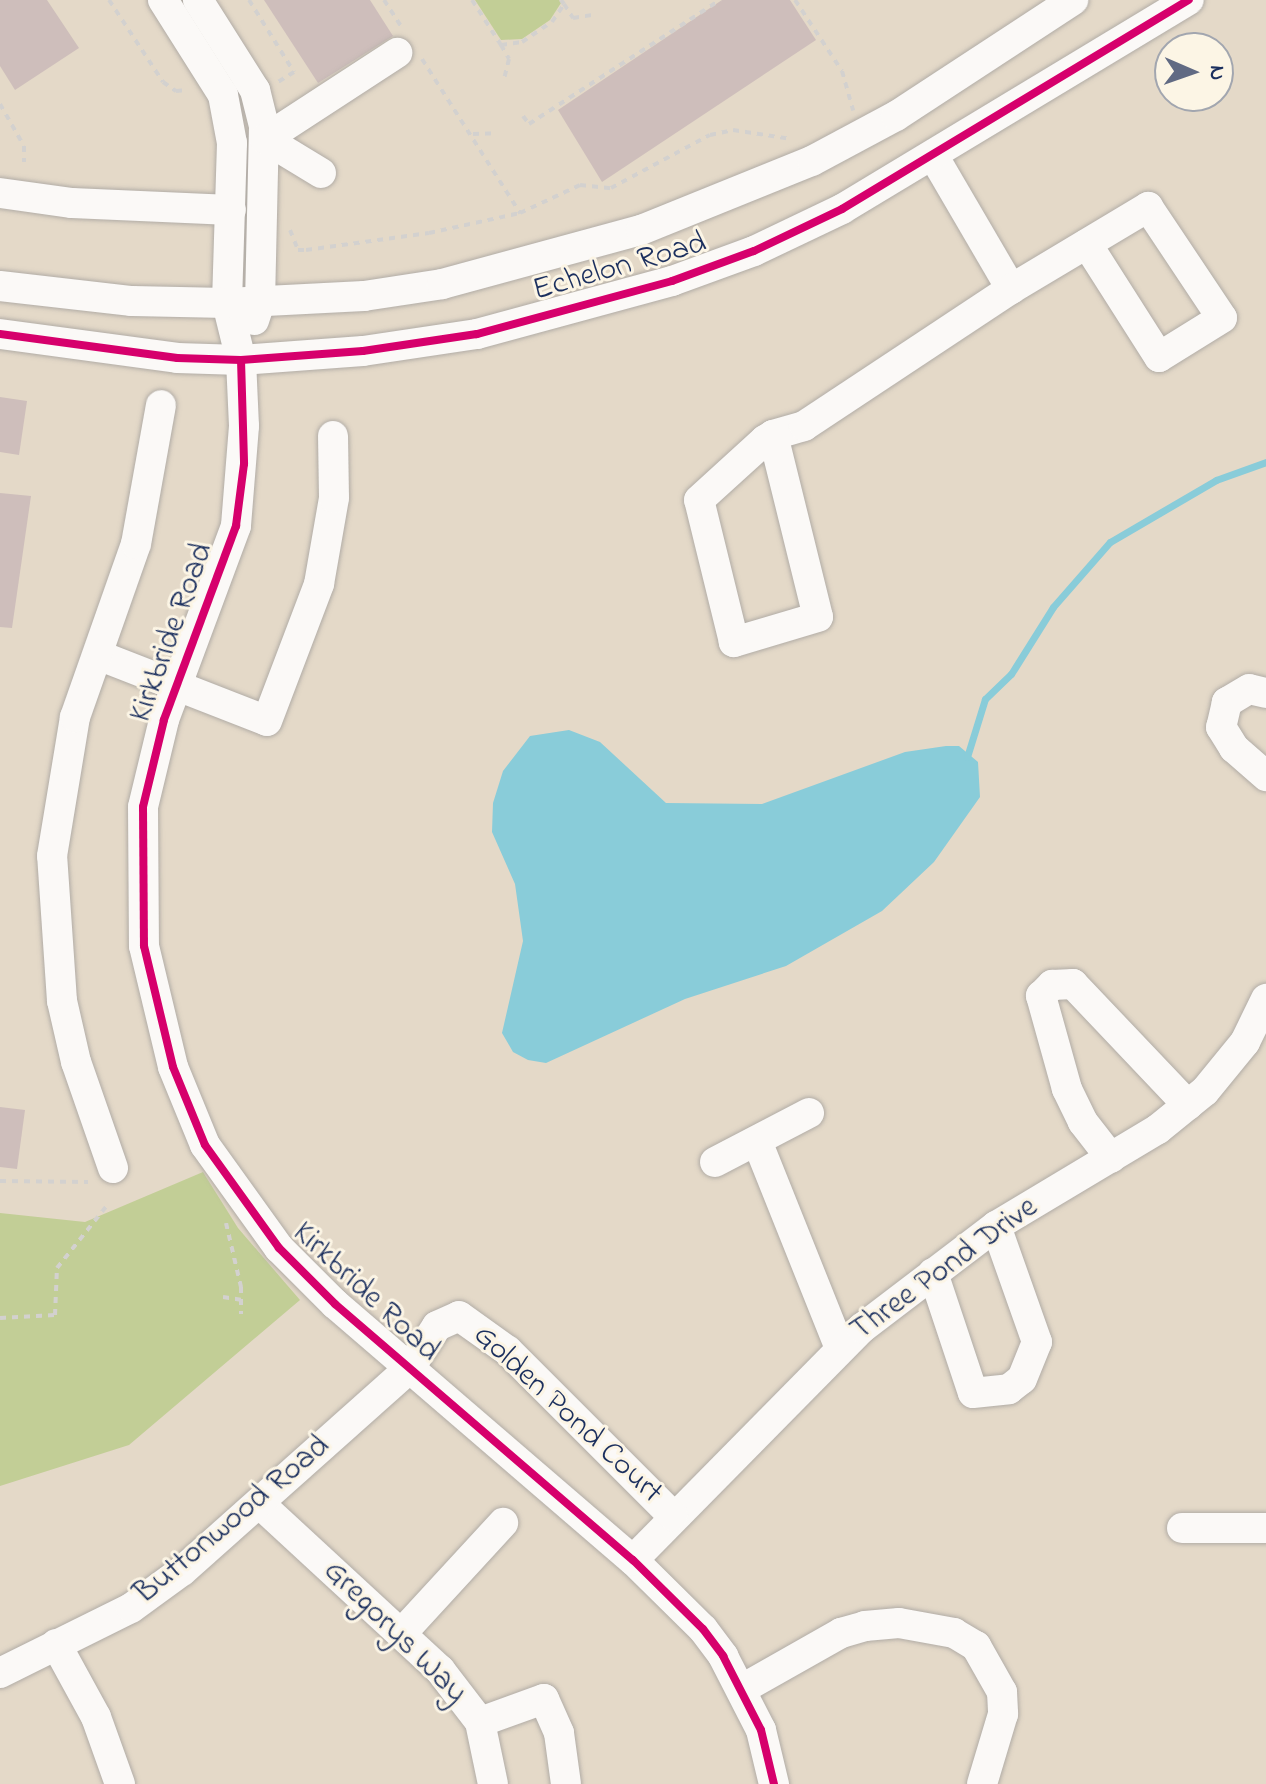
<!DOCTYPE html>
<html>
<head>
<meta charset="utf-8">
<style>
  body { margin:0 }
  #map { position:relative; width:1266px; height:1784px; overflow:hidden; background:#e4d9c8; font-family:"Indie Flower",sans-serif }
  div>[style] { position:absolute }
  .green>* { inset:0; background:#c2ce96 }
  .water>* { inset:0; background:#89ccd9 }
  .stream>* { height:7px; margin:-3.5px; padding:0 3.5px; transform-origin:3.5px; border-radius:3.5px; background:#89ccd9 }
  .building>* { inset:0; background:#cebebb }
  .path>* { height:4px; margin-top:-2px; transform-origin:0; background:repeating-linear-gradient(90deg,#d3d1cf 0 6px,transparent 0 12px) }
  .roads { filter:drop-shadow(0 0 2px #b1aca6) drop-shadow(0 0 2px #b1aca6) }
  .minor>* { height:30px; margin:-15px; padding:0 15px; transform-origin:15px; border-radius:15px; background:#fbf9f7 }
  .cycleway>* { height:8px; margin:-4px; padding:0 4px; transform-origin:4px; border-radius:4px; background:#d6006c }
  span { translate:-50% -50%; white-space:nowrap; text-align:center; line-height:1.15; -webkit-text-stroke:6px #fcf5e5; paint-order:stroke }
  .street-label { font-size:32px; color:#1b2f5e }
  .north { position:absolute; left:1154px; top:32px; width:80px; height:80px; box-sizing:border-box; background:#fcf5e5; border:2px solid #a2a6af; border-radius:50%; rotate:92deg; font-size:22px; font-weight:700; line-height:32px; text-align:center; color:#1b2f5e }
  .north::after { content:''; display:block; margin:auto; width:28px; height:36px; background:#616a83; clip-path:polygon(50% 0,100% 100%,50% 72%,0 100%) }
</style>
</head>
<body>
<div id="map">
  <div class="green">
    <i style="clip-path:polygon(475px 0,559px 0,561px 3px,550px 20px,522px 39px,501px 40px)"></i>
    <i style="clip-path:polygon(203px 1172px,238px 1228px,300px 1300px,129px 1445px,0 1486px,0 1213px,85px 1222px)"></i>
  </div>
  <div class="water">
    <i style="clip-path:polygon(569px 730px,600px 742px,666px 803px,762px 804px,905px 752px,946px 746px,959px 746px,978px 762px,980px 797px,934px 862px,882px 911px,786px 966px,685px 999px,546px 1063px,528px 1060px,513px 1052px,502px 1033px,523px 941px,515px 884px,492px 832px,493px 803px,503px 771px,530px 736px)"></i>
  </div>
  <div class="stream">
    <i style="left:967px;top:757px;width:61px;rotate:-72.8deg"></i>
    <i style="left:985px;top:699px;width:36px;rotate:-44deg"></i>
    <i style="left:1011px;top:674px;width:79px;rotate:-57.9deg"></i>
    <i style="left:1053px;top:607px;width:86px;rotate:-48.8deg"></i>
    <i style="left:1110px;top:542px;width:123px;rotate:-30.3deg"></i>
    <i style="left:1216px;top:480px;width:53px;rotate:-19.8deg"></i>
  </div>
  <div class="building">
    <i style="clip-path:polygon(0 0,47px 0,79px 48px,15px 90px,0 66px)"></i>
    <i style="clip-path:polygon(264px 0,370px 0,393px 36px,318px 83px)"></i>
    <i style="clip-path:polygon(722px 0,790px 0,816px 40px,602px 182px,558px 110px)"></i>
    <i style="clip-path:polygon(0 397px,27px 401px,19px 455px,0 452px)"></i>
    <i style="clip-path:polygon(0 493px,31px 496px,12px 628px,0 627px)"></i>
    <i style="clip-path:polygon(0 1107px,25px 1110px,17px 1169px,0 1167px)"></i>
  </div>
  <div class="path">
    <i style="left:109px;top:0;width:98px;rotate:56.6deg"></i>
    <i style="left:163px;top:82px;width:16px;rotate:35deg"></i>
    <i style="left:176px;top:91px;width:11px;rotate:-5deg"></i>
    <i style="left:249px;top:0;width:85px;rotate:58deg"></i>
    <i style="left:294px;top:72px;width:19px;rotate:148deg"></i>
    <i style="left:384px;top:0;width:33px;rotate:57deg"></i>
    <i style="left:472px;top:0;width:54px;rotate:57.2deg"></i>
    <i style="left:501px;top:45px;width:21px;rotate:-8deg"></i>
    <i style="left:522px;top:42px;width:36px;rotate:-34deg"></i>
    <i style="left:552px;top:22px;width:22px;rotate:-56deg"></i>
    <i style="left:564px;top:4px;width:5px;rotate:-127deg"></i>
    <i style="left:795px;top:0;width:85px;rotate:56.5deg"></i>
    <i style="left:842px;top:71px;width:41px;rotate:74.2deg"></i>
    <i style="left:564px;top:4px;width:17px;rotate:57deg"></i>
    <i style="left:573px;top:18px;width:20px;rotate:-9deg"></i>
    <i style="left:501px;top:45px;width:16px;rotate:60deg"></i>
    <i style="left:509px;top:59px;width:21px;rotate:104deg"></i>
    <i style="left:422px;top:59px;width:183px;rotate:57.5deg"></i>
    <i style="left:0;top:104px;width:48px;rotate:60.3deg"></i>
    <i style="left:24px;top:146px;width:16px;rotate:90deg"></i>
    <i style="left:523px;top:116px;width:10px;rotate:53deg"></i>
    <i style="left:529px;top:124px;width:228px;rotate:-33deg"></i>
    <i style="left:473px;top:134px;width:23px;rotate:-2deg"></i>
    <i style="left:290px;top:230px;width:22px;rotate:68deg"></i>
    <i style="left:298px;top:250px;width:8px"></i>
    <i style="left:306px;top:250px;width:124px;rotate:-7.9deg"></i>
    <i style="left:429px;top:233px;width:93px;rotate:-12.4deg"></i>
    <i style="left:520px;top:213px;width:66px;rotate:-25deg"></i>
    <i style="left:580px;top:185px;width:31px;rotate:6deg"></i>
    <i style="left:611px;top:188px;width:112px;rotate:-28.2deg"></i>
    <i style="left:710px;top:135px;width:24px;rotate:-12deg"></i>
    <i style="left:733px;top:130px;width:59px;rotate:8.8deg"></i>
    <i style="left:0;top:1181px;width:88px;rotate:0.7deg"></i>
    <i style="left:226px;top:1223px;width:66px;rotate:76.8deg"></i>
    <i style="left:241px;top:1287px;width:27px;rotate:90deg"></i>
    <i style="left:223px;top:1297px;width:18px;rotate:9deg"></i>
    <i style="left:0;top:1318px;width:55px;rotate:-3.1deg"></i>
    <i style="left:55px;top:1315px;width:47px;rotate:-87.6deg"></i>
    <i style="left:57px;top:1268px;width:82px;rotate:-51.4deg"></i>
  </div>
  <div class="roads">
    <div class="minor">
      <i style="left:163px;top:0;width:112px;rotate:57.7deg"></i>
      <i style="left:223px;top:95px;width:49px;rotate:79.4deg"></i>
      <i style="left:232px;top:143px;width:160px;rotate:91.8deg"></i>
      <i style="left:227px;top:303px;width:59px;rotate:76.2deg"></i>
      <i style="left:241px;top:360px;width:66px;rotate:87.4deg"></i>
      <i style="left:244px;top:426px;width:100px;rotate:94.6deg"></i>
      <i style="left:236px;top:526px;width:207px;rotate:110.4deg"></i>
      <i style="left:164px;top:720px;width:89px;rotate:103.6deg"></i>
      <i style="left:143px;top:807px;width:139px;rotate:89.6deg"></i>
      <i style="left:144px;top:946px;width:124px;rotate:76.5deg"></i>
      <i style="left:173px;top:1067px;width:84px;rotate:67.7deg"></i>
      <i style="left:205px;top:1145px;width:127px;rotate:54.3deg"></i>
      <i style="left:279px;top:1248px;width:79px;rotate:45deg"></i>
      <i style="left:335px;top:1304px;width:393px;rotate:40.7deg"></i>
      <i style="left:633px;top:1560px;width:98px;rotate:44.6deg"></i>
      <i style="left:703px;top:1629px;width:34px;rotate:53deg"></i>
      <i style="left:723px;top:1656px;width:83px;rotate:62.8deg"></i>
      <i style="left:761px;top:1730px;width:56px;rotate:76.5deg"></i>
      <i style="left:198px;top:0;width:107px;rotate:57.7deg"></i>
      <i style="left:255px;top:90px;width:38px;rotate:76deg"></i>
      <i style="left:264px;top:127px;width:175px;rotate:91.3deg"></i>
      <i style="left:260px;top:302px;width:19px;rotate:108deg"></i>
      <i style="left:934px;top:157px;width:153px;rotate:59.7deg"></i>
      <i style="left:321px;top:173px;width:66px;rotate:-148.7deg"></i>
      <i style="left:265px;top:139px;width:158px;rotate:-33.1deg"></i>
      <i style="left:0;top:193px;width:73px;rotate:7.9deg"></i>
      <i style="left:72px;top:203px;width:159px;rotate:2.5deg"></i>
      <i style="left:0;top:286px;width:133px;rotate:6.5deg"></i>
      <i style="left:132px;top:301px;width:95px;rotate:1.2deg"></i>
      <i style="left:227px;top:303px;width:137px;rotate:-2.9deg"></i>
      <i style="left:364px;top:296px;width:79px;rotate:-8.7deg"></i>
      <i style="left:442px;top:284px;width:206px;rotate:-15.2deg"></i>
      <i style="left:641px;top:230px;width:184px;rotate:-22deg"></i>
      <i style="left:812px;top:161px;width:95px;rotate:-28.2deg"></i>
      <i style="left:896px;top:116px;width:212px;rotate:-33.2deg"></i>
      <i style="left:0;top:334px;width:179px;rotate:7.7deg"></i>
      <i style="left:177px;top:358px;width:64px;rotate:1.8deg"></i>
      <i style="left:241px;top:360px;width:122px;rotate:-4.2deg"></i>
      <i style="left:363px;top:351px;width:115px;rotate:-8.5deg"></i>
      <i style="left:477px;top:334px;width:202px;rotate:-15.2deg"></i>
      <i style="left:672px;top:281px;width:87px;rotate:-20.1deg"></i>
      <i style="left:754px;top:251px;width:98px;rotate:-25.5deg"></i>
      <i style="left:842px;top:209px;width:405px;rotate:-31.1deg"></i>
      <i style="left:773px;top:435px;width:187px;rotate:76.1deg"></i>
      <i style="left:818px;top:617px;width:88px;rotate:163.4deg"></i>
      <i style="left:734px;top:642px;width:146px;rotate:-103.8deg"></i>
      <i style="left:699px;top:500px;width:89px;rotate:-42.3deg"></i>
      <i style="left:765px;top:440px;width:9px;rotate:-32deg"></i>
      <i style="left:773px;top:435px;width:32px;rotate:-16deg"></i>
      <i style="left:804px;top:426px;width:248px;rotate:-33.5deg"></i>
      <i style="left:1011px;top:289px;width:160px;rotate:-30.9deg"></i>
      <i style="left:1148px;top:207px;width:133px;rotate:56.3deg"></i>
      <i style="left:1222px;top:318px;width:74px;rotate:148.2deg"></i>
      <i style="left:1159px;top:357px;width:134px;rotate:-122.5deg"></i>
      <i style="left:98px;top:655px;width:181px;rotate:21.3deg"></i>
      <i style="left:267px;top:721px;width:147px;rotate:-69.2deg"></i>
      <i style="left:319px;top:584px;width:87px;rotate:-80.1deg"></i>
      <i style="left:334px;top:498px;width:62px;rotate:-90.9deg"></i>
      <i style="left:1266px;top:693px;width:17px;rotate:-167deg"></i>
      <i style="left:1249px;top:689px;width:26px;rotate:149deg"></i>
      <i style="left:1227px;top:702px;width:26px;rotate:103deg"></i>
      <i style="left:1221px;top:727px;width:25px;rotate:58deg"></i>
      <i style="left:1234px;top:748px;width:43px;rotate:41.2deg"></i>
      <i style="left:757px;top:1141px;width:223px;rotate:68.2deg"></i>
      <i style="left:1111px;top:1158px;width:46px;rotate:-127.9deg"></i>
      <i style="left:1083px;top:1122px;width:37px;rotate:-116deg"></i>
      <i style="left:1067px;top:1089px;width:97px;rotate:-105.6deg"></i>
      <i style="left:1041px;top:996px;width:16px;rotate:-45deg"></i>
      <i style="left:1052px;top:985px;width:21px;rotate:-3deg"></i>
      <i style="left:1073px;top:984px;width:167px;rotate:46.5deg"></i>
      <i style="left:715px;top:1162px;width:106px;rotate:-27.5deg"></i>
      <i style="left:113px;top:1168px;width:112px;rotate:-109.2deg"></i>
      <i style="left:76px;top:1062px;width:63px;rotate:-102.9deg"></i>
      <i style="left:62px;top:1001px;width:145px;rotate:-93.9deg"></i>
      <i style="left:52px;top:856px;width:141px;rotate:-80.6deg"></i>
      <i style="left:75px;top:717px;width:183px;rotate:-70.6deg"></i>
      <i style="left:136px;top:544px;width:141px;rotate:-79.8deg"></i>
      <i style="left:933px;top:1273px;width:126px;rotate:71.6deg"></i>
      <i style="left:973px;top:1393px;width:36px;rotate:-6deg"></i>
      <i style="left:1009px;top:1389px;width:16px;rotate:-38deg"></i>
      <i style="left:1022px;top:1379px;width:40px;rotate:-68deg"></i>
      <i style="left:1037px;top:1342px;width:123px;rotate:-109.5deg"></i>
      <i style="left:260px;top:1504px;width:245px;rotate:42.7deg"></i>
      <i style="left:440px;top:1670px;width:66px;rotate:52.4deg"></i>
      <i style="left:480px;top:1722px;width:63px;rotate:78.2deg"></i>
      <i style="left:1182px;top:1528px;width:84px"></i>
      <i style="left:633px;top:1560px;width:326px;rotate:-45.4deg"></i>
      <i style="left:862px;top:1328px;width:168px;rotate:-37.3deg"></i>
      <i style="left:996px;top:1226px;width:189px;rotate:-30.9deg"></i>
      <i style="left:1158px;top:1129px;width:60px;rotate:-39deg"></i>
      <i style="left:1205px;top:1091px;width:63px;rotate:-50.8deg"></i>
      <i style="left:1245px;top:1042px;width:48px;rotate:-64deg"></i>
      <i style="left:401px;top:1634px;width:151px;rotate:-47.4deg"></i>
      <i style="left:56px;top:1644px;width:83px;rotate:61.3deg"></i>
      <i style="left:96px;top:1717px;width:71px;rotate:70.3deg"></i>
      <i style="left:0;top:1673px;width:146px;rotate:-26.4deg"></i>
      <i style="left:131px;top:1608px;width:63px;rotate:-36deg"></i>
      <i style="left:182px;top:1571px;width:304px;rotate:-41.7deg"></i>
      <i style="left:409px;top:1369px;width:51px;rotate:-56.9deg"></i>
      <i style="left:437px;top:1326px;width:24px;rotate:-24deg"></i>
      <i style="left:459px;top:1316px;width:60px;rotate:35.5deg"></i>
      <i style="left:508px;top:1351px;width:233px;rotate:45deg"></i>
      <i style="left:742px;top:1689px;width:114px;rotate:-29.5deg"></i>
      <i style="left:841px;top:1633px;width:25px;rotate:-16deg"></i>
      <i style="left:865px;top:1626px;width:34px;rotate:-5deg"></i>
      <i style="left:899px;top:1623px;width:56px;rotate:10.3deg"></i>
      <i style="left:954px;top:1633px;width:26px;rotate:31deg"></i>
      <i style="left:976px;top:1646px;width:53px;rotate:60.5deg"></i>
      <i style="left:1002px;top:1692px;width:22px;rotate:87deg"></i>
      <i style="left:1003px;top:1714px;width:73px;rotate:106.7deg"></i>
      <i style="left:480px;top:1722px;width:68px;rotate:-19.8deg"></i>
      <i style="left:544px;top:1699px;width:37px;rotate:66deg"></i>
      <i style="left:559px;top:1733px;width:51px;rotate:82.2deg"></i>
    </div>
  </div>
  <div class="cycleway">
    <i style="left:0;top:334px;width:179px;rotate:7.7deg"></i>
    <i style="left:177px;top:358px;width:64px;rotate:1.8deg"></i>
    <i style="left:241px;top:360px;width:122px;rotate:-4.2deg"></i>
    <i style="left:363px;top:351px;width:115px;rotate:-8.5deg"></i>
    <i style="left:477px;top:334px;width:202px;rotate:-15.2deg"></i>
    <i style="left:672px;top:281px;width:87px;rotate:-20.1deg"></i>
    <i style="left:754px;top:251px;width:98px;rotate:-25.5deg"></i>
    <i style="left:842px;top:209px;width:405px;rotate:-31.1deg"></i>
    <i style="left:241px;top:360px;width:104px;rotate:88.3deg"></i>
    <i style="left:244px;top:464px;width:63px;rotate:97.4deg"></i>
    <i style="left:236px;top:526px;width:207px;rotate:110.4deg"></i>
    <i style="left:164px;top:720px;width:89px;rotate:103.6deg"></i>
    <i style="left:143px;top:807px;width:139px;rotate:89.6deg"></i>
    <i style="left:144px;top:946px;width:124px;rotate:76.5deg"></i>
    <i style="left:173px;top:1067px;width:84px;rotate:67.7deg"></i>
    <i style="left:205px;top:1145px;width:127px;rotate:54.3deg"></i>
    <i style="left:279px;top:1248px;width:79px;rotate:45deg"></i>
    <i style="left:335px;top:1304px;width:393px;rotate:40.7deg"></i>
    <i style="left:633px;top:1560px;width:98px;rotate:44.6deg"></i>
    <i style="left:703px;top:1629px;width:34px;rotate:53deg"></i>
    <i style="left:723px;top:1656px;width:83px;rotate:62.8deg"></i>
    <i style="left:761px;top:1730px;width:56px;rotate:76.5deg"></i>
  </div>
  <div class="street-label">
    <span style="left:620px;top:268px;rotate:-16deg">Echelon Road</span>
    <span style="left:173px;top:633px;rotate:-70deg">Kirkbride Road</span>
    <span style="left:945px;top:1270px;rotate:-36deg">Three Pond Drive</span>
    <span style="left:365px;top:1293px;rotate:43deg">Kirkbride Road</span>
    <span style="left:567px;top:1415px;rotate:43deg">Golden Pond Court</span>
    <span style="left:233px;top:1521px;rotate:-40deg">Buttonwood Road</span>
    <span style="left:394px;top:1633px;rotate:45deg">Gregorys Way</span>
  </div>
  <div class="north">N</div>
</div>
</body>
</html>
